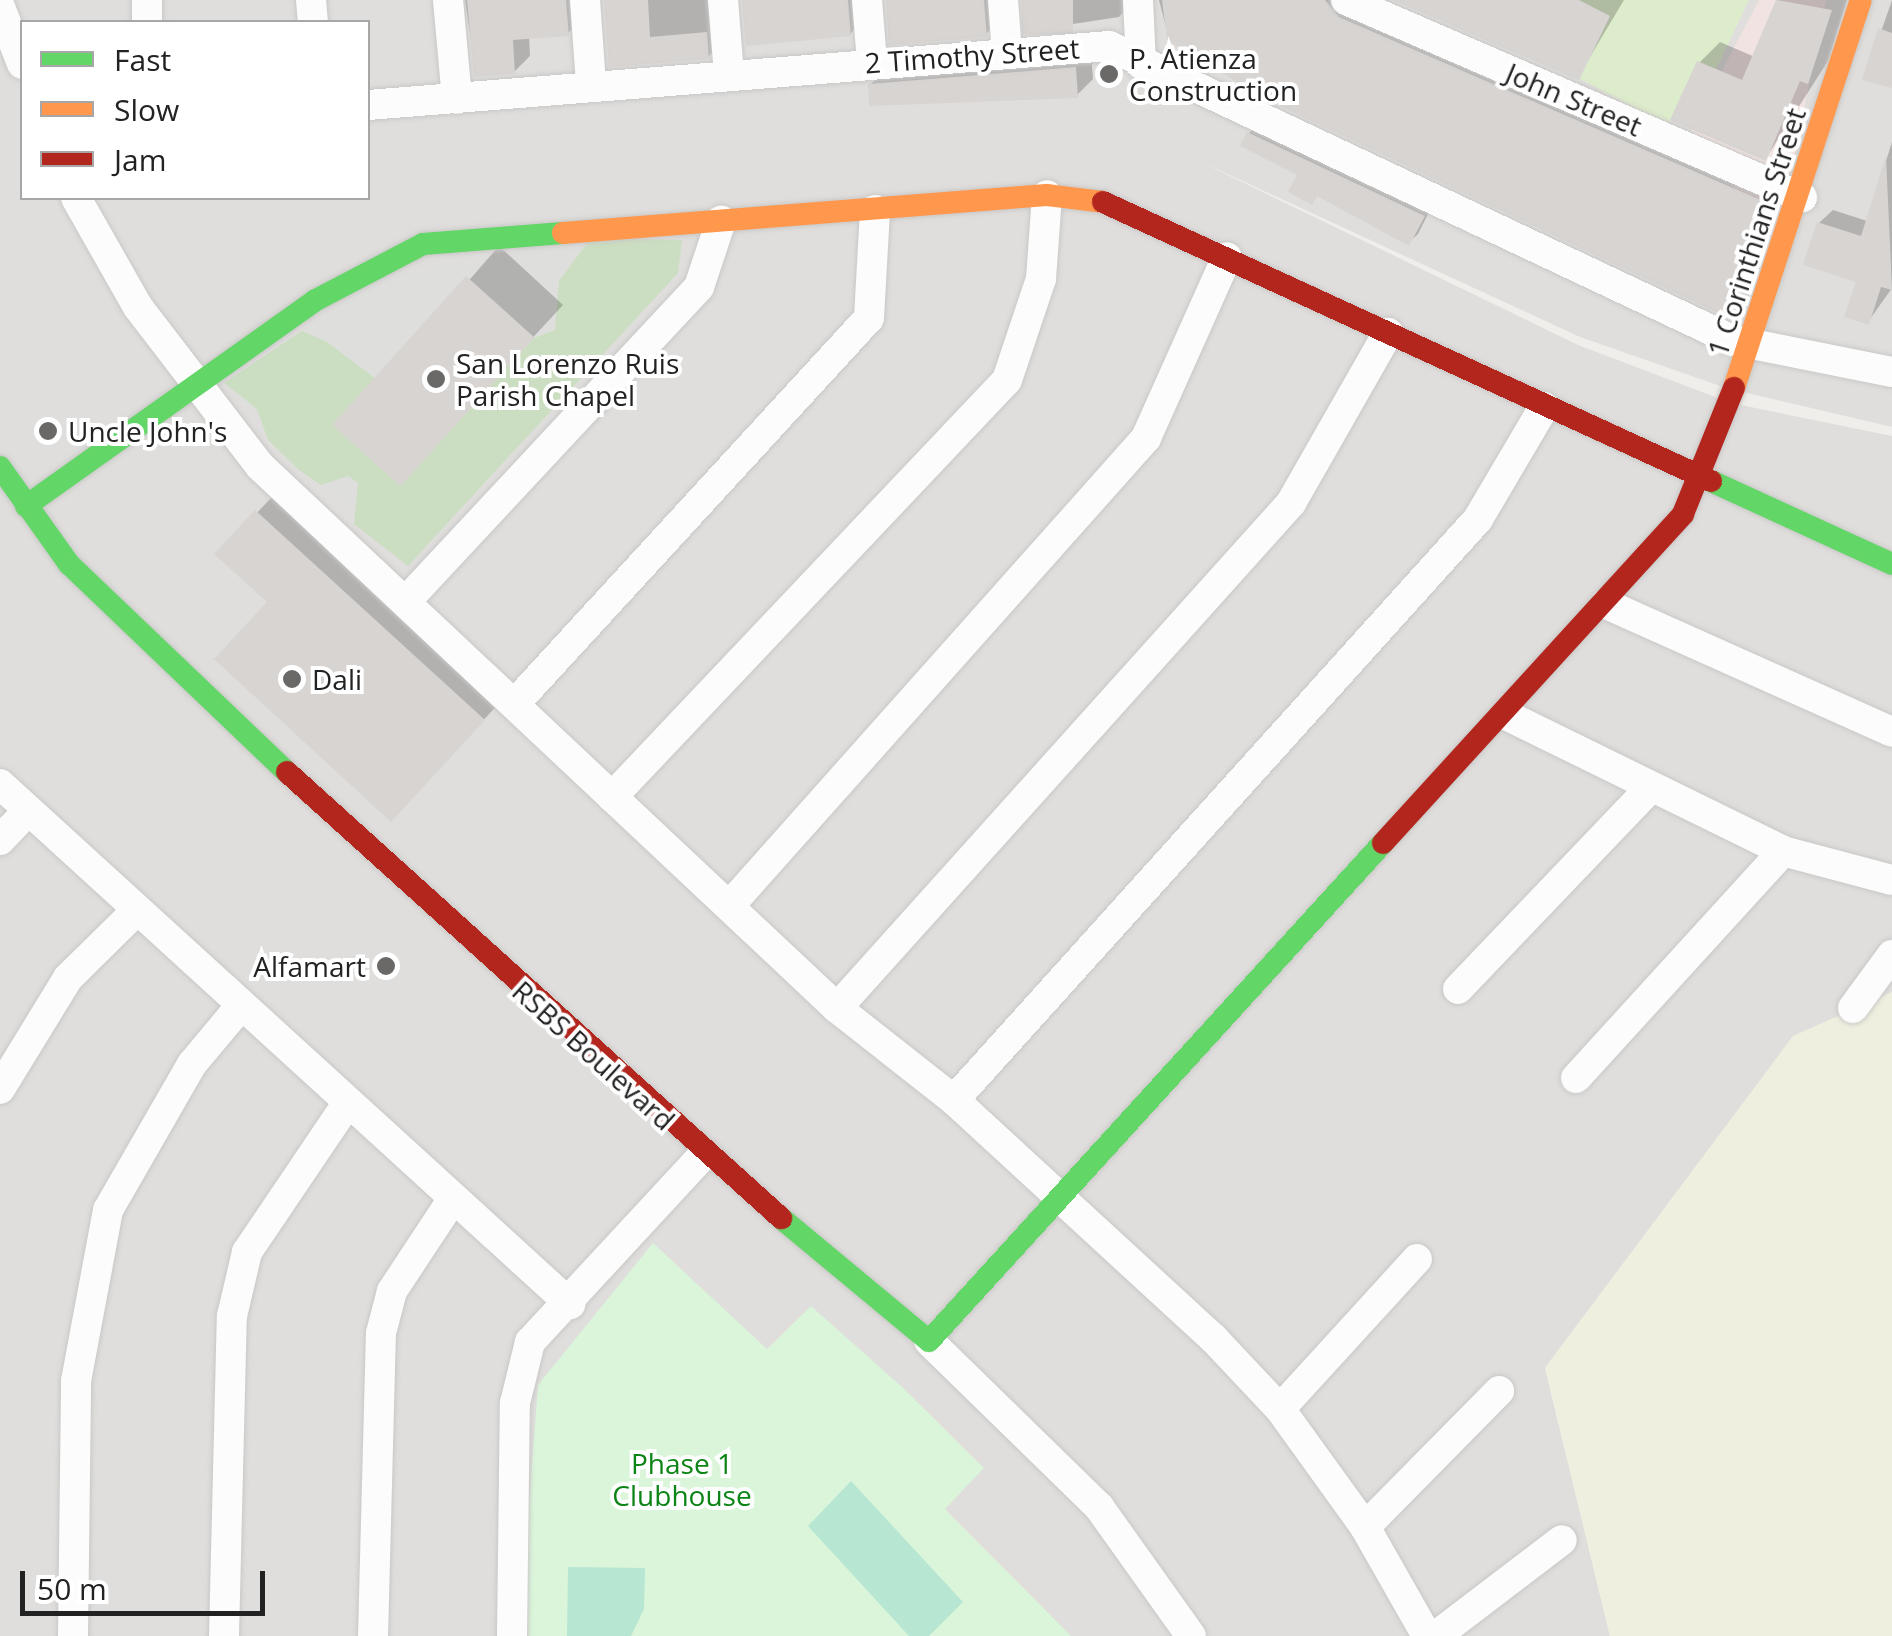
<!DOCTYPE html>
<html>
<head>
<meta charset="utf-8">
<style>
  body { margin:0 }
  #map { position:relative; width:1892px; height:1636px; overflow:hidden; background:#f0eeeb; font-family:"Open Sans",sans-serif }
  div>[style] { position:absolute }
  .residential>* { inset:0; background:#dfdedc }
  .commercial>* { inset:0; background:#f1e3e1 }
  .religious>* { inset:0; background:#dededc }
  .farmland>* { inset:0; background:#efefdf }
  .grass>* { inset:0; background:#ddeccb }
  .forest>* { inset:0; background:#cbdec1 }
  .park>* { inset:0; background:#daf5da }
  .pitch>* { inset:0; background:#b7e6d2 }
  .shadow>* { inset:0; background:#0003 }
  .building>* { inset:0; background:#d7d4d2; transform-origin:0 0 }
  .roads { filter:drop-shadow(0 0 2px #c9c8c7) drop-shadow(0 0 2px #c9c8c7) }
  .street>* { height:30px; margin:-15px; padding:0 15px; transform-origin:15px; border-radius:15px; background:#fdfcfc }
  .fast>* { height:22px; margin:-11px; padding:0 11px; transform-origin:11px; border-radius:11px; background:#63d668 }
  .slow>* { height:22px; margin:-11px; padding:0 11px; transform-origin:11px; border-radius:11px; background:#ff974d }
  .jam>* { height:22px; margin:-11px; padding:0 11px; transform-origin:11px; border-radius:11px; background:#b3261e }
  .dots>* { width:28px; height:28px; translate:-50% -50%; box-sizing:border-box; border:5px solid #fff; border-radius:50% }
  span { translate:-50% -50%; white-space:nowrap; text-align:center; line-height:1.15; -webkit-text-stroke:8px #fff; paint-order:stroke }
  .street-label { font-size:28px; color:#222 }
  .poi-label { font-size:28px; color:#222 }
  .left { translate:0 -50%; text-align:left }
  .right { translate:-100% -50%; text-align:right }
  .park-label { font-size:28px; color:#0c8416 }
  .legend { position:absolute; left:20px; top:20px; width:350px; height:180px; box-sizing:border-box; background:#fff; border:2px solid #a7a7a7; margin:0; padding:12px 18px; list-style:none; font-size:30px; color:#222 }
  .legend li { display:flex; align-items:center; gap:20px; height:50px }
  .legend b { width:50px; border:2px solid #a7a7a7 }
  .scale { position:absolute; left:20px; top:1571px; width:245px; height:45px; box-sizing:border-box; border:5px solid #222; border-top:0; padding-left:12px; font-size:30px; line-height:35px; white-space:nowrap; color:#222; -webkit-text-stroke:8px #fff; paint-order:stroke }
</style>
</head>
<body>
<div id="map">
  <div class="residential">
    <i style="clip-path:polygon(evenodd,0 0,1892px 0,1892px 427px,1726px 388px,1580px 337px,1197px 160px,1578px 345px,1731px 403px,1892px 436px,1892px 992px,1793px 1037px,1545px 1368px,1610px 1636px,0 1636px,0 0,22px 22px,368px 22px,368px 198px,22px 198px,22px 22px)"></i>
  </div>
  <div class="commercial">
    <i style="clip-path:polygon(1759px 0,1826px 0,1784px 208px,1737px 322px,1682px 295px,1734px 185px,1691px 130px)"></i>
  </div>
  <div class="religious">
    <i style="clip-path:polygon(591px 238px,678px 273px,408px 566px,224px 383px,377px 280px)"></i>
  </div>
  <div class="farmland">
    <i style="clip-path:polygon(1892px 992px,1892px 1636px,1610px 1636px,1545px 1368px,1793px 1036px)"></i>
  </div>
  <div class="grass">
    <i style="clip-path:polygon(1579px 0,1749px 0,1716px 69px,1697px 62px,1668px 125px,1555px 66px,1586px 65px,1610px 16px)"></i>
  </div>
  <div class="forest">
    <i style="clip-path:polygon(591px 238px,682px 240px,678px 273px,408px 566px,354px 524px,358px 483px,348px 476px,321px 485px,299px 470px,268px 440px,257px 409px,224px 383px,302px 331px,327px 342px,380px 382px,337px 429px,398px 484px,534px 338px,555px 330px,559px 281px)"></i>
  </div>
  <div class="park">
    <i style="clip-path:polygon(653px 1243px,767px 1349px,811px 1306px,902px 1387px,984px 1468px,945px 1509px,1071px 1636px,519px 1636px,538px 1385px)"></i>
  </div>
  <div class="pitch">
    <i style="clip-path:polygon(851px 1481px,963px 1602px,929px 1636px,909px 1636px,808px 1526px)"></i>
    <i style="clip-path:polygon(568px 1567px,645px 1568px,644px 1609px,631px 1636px,567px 1636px)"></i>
  </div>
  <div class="shadow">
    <i style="clip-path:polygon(465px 0,584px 0,584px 17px,568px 33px,529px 36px,530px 56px,514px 72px,476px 74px)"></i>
    <i style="clip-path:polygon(606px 0,721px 0,724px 40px,708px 57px,611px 64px)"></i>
    <i style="clip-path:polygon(743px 0,866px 0,866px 17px,850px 34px)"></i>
    <i style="clip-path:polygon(887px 0,1002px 0,1002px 18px,986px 34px)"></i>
    <i style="clip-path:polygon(1023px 0,1135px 0,1119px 17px,1027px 31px)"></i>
    <i style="clip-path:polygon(1159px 0,1353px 0,1785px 187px,1749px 301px,1733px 317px,1169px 39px)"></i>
    <i style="clip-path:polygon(1396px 0,1624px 0,1578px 77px)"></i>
    <i style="clip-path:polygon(1777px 0,1847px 0,1828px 61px,1766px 158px,1699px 63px,1720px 42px,1755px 57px)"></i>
    <i style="clip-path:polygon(1892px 0,1892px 84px,1865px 78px)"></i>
    <i style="clip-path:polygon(1091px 53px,1093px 79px,1077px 95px,870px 85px,886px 69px)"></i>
    <i style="clip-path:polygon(1259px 124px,1432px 206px,1418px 234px,1408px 243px,1319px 194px,1312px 201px,1301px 174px,1249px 133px)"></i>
    <i style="clip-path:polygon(1892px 142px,1892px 288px,1868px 322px,1859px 280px,1819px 223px,1833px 210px,1867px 221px)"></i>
    <i style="clip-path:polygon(499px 246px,563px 305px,429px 450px,340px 428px)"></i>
    <i style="clip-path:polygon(288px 480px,514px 687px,422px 787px,270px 602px,218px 554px)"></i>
  </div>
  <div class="building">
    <i style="clip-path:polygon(467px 0,566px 0,569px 36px,513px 40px,515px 74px,474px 77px)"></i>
    <i style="clip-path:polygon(604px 0,648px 0,650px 37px,707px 32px,709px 59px,609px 67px)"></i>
    <i style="clip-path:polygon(742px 0,848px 0,851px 36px,746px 46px)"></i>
    <i style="clip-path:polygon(886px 0,984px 0,987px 37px,889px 45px)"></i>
    <i style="left:1022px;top:0;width:51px;height:34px"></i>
    <i style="clip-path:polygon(1162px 0,1325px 0,1339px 17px,1770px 204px,1733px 320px,1265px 99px,1167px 40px)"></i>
    <i style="clip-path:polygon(1393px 0,1579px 0,1610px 16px,1579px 80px)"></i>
    <i style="clip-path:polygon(1776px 0,1832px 10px,1808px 84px,1800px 81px,1766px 161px,1670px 120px,1697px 61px,1742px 80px)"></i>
    <i style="clip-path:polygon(1878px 28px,1892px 33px,1892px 88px,1862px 80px)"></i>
    <i style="clip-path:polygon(1076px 67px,1078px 98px,869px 106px,868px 84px)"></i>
    <i style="clip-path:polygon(1247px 132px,1425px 216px,1409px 246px,1317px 196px,1312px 205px,1288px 192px,1297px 175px,1240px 146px)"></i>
    <i style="clip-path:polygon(1886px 156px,1892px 290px,1881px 287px,1869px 325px,1844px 317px,1856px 282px,1803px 265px,1817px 222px,1861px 236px)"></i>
    <i style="left:466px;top:276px;width:92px;height:200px;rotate:42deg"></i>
    <i style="clip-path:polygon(255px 510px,485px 720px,391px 822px,214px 659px,267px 602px,214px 554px)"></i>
  </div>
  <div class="roads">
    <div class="street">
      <i style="left:147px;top:0;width:22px;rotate:90deg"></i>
      <i style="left:311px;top:0;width:22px;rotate:85deg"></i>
      <i style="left:448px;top:0;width:99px;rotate:84.8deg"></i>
      <i style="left:585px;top:0;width:84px;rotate:85.9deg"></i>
      <i style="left:723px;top:0;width:74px;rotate:85.4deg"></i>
      <i style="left:867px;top:0;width:62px;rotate:85.4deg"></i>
      <i style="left:1003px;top:0;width:53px;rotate:85.7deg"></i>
      <i style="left:1138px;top:0;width:64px;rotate:87.3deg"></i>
      <i style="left:1346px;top:0;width:497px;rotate:23.4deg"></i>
      <i style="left:0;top:7px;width:61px;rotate:68.9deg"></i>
      <i style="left:368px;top:105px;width:743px;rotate:-4.55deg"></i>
      <i style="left:1109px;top:46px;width:689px;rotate:25.26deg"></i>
      <i style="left:1732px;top:340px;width:163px;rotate:11.3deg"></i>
      <i style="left:76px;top:198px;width:125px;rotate:60.4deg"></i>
      <i style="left:138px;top:307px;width:200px;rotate:52.5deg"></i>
      <i style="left:260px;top:466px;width:792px;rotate:43.21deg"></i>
      <i style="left:837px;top:1008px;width:149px;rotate:38.2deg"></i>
      <i style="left:954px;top:1100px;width:352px;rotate:42.6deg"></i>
      <i style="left:1213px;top:1338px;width:98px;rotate:46.7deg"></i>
      <i style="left:1280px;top:1409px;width:145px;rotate:54.2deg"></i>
      <i style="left:1365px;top:1527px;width:125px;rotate:60.4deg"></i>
      <i style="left:408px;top:599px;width:427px;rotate:-47deg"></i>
      <i style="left:699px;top:287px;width:70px;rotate:-71.6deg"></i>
      <i style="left:1606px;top:604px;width:313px;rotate:24.1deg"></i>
      <i style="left:519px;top:699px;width:517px;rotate:-47.43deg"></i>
      <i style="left:869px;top:318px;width:108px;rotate:-86.8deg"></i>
      <i style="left:1506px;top:715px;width:309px;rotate:26.1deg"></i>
      <i style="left:1783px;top:851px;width:113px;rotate:14.9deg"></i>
      <i style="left:0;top:784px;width:772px;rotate:42.37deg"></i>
      <i style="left:612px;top:797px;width:574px;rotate:-46.55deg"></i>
      <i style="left:1007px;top:380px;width:107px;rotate:-71.4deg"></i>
      <i style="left:1041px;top:279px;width:84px;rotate:-85.9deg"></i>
      <i style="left:0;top:840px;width:39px;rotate:-46deg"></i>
      <i style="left:731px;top:904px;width:624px;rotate:-48.31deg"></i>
      <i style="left:1146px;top:438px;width:198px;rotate:-65.9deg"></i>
      <i style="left:1458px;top:989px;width:279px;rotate:-46.3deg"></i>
      <i style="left:837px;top:1008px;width:679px;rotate:-48.04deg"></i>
      <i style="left:1291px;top:503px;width:196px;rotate:-60.3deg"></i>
      <i style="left:1853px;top:1008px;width:66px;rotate:-53.7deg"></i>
      <i style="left:1576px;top:1078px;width:307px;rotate:-47.6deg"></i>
      <i style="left:0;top:1089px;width:130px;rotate:-58.5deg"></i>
      <i style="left:68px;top:978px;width:91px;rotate:-44.6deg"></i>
      <i style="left:954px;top:1100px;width:782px;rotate:-47.95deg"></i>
      <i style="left:1478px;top:519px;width:130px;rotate:-59.5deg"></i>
      <i style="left:929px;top:1341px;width:238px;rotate:44.3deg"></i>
      <i style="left:1099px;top:1507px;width:158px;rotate:54.5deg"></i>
      <i style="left:1280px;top:1409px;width:203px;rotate:-47.6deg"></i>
      <i style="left:1365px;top:1527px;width:191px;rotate:-45.4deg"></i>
      <i style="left:73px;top:1636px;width:255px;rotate:-89.3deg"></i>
      <i style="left:76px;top:1381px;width:174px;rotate:-79.4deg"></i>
      <i style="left:108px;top:1210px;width:168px;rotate:-60.1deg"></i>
      <i style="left:192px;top:1064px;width:72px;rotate:-50.1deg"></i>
      <i style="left:224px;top:1636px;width:320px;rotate:-88.6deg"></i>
      <i style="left:232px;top:1316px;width:66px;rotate:-76.8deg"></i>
      <i style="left:247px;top:1252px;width:177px;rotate:-56deg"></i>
      <i style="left:373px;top:1636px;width:303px;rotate:-88.5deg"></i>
      <i style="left:381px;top:1333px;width:43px;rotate:-75.3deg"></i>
      <i style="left:392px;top:1291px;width:109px;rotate:-56.6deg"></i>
      <i style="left:512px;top:1636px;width:233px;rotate:-89.3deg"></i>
      <i style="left:515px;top:1403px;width:63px;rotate:-76.2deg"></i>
      <i style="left:530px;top:1342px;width:256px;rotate:-47.2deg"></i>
      <i style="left:1436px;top:1636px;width:158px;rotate:-37.3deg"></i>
    </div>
    <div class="fast">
      <i style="left:0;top:467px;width:119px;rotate:54.6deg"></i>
      <i style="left:69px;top:564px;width:301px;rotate:43.7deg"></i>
      <i style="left:1711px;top:481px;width:199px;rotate:24.6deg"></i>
      <i style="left:26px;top:506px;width:354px;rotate:-35.4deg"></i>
      <i style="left:314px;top:301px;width:123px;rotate:-27.6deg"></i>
      <i style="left:423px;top:244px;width:140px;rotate:-4.5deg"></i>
      <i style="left:781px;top:1218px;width:192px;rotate:39.7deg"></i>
      <i style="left:929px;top:1341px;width:674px;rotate:-47.65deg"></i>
    </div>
    <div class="slow">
      <i style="left:563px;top:233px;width:485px;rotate:-4.5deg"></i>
      <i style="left:1047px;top:195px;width:56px;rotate:7.1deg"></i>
      <i style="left:1734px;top:388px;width:408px;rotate:-71.9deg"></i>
    </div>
    <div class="jam">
      <i style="left:1103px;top:202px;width:669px;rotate:24.65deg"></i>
      <i style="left:287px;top:772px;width:666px;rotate:42.08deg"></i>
      <i style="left:1383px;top:843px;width:445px;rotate:-47.6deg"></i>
      <i style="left:1683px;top:514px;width:136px;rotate:-68deg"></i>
    </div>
  </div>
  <div class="dots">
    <i style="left:1109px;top:74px;background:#6a6968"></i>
    <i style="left:436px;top:379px;background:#6a6968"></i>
    <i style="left:48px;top:431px;background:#6a6968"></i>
    <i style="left:292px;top:679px;background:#6a6968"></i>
    <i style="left:386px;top:966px;background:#6a6968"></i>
  </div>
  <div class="street-label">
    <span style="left:972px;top:55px;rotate:-4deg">2 Timothy Street</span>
    <span style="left:1574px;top:99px;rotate:23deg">John Street</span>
    <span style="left:1756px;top:232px;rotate:-72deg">1 Corinthians Street</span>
    <span style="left:594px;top:1055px;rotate:42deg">RSBS Boulevard</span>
  </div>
  <div class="poi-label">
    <span class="left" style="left:1129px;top:74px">P. Atienza<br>Construction</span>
    <span class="left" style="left:456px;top:379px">San Lorenzo Ruis<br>Parish Chapel</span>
    <span class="left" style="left:68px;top:431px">Uncle John's</span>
    <span class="left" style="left:312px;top:679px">Dali</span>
    <span class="right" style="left:366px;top:966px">Alfamart</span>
  </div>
  <div class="park-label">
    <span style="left:682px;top:1479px">Phase 1<br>Clubhouse</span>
  </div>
  <ul class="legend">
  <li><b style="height:12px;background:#63d668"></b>Fast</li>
  <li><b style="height:12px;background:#ff974d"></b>Slow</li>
  <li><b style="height:12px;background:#b3261e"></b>Jam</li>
  </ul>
  <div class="scale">50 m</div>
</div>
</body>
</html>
